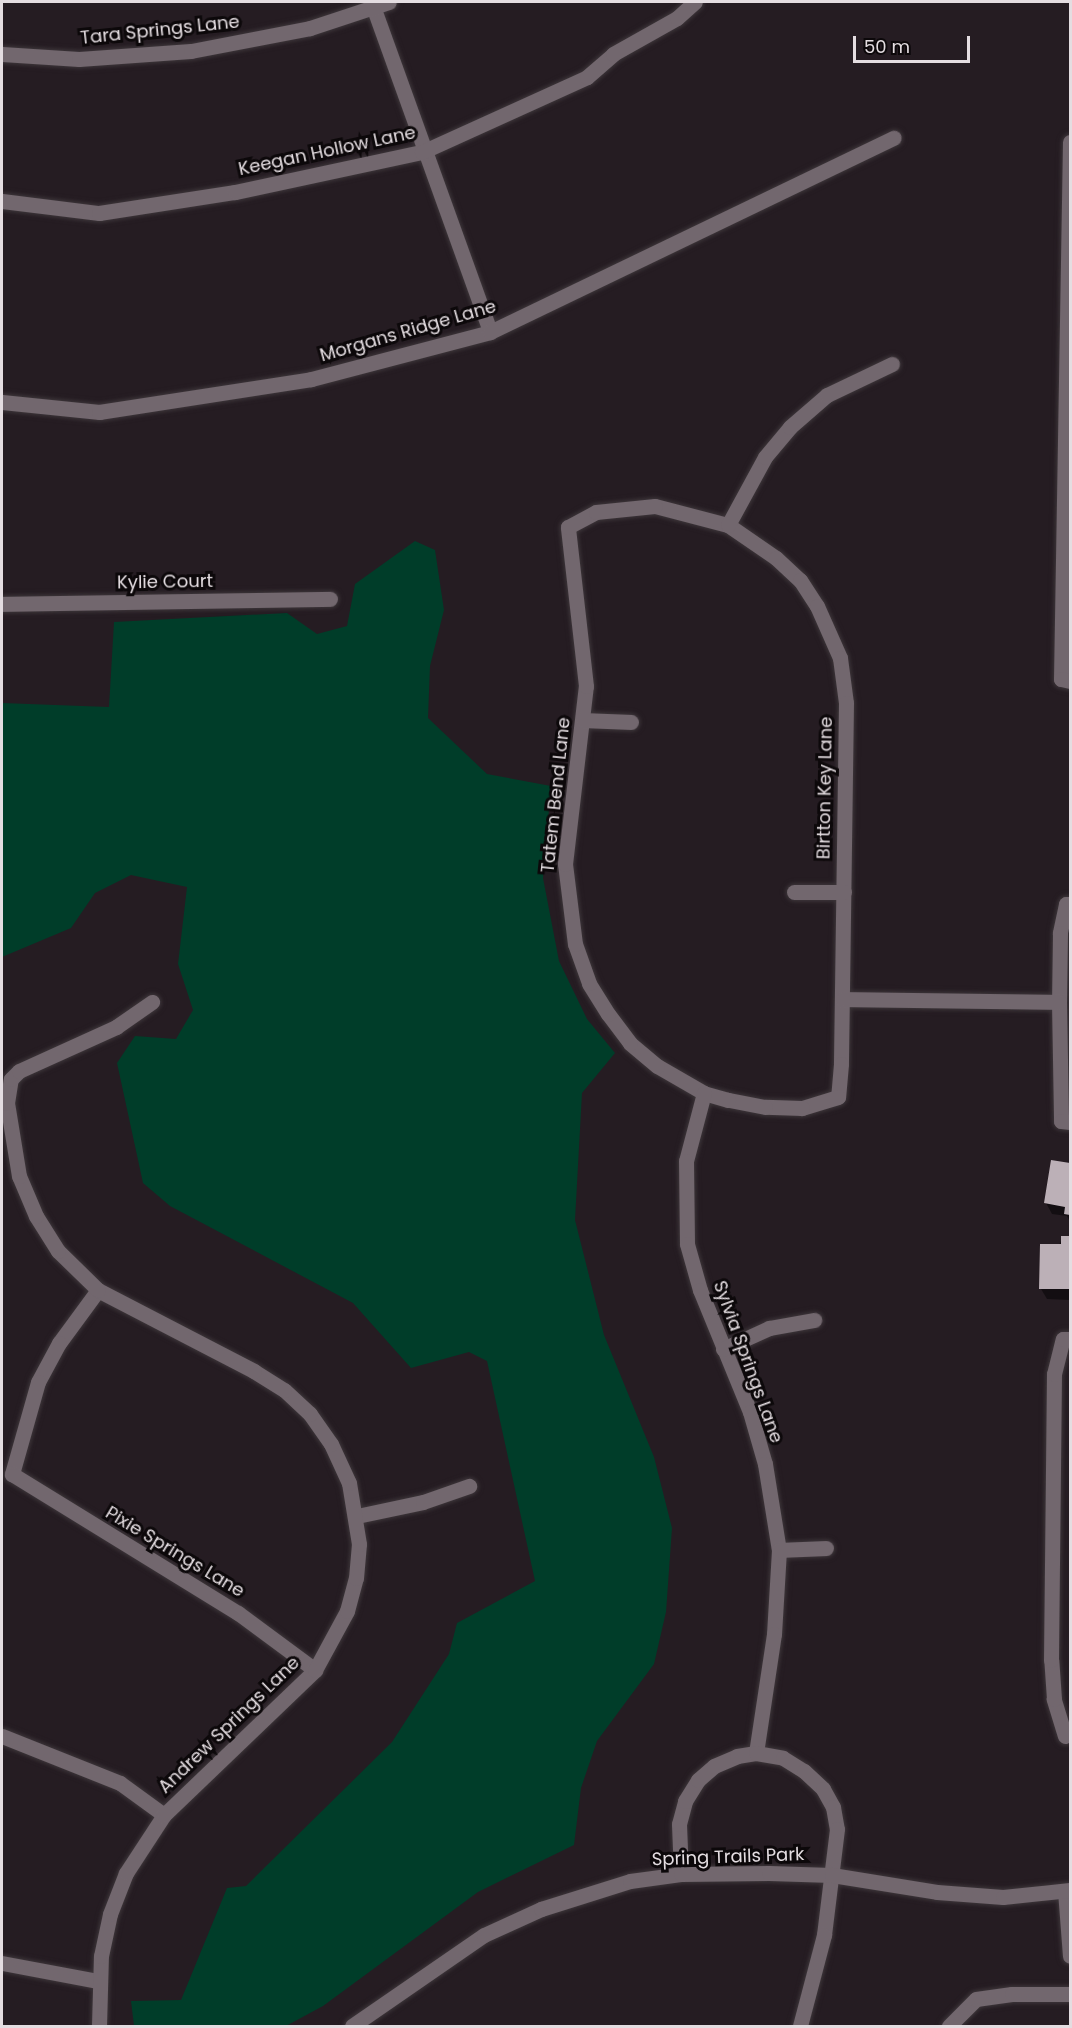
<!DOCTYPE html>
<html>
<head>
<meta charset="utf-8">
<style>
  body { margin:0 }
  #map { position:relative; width:1072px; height:2028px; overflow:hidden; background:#251c22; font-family:Poppins,sans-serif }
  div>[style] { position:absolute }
  .green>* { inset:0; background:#003d29 }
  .shadow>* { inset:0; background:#0007 }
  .building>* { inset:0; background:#bcb0b7 }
  .roads { filter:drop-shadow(0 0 2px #3d363a) drop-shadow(0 0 2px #3d363a) }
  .minor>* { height:15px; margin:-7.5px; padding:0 7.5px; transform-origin:7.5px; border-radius:7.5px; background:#72676e }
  span { translate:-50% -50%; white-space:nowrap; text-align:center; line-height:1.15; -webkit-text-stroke:6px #0c080a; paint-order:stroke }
  .street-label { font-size:18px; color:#e4dde1 }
  .frame { position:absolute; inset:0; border:3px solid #e4dde1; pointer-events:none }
  .scale { position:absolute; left:853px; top:36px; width:117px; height:27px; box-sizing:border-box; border:3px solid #e4dde1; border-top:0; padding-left:8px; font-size:18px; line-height:21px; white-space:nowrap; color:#e4dde1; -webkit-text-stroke:4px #0c080a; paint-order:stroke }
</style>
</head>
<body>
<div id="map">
  <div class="green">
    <i style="clip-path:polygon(415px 541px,435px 550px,444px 610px,430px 666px,428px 718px,487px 774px,551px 786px,543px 878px,559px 961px,587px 1019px,615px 1053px,582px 1093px,575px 1220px,604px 1335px,654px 1457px,672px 1528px,666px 1612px,654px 1664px,597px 1741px,581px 1788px,574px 1845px,478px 1892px,323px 2006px,286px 2026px,134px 2026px,131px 2001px,181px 2000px,227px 1888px,246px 1886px,392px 1742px,449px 1654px,457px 1623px,535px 1581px,487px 1361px,469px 1352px,411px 1368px,353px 1303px,170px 1206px,143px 1183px,117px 1063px,135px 1036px,176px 1039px,193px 1010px,178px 964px,187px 887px,131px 875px,95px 893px,71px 928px,2px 957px,2px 703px,109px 707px,114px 622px,287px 613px,317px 634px,347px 626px,355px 584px)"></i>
  </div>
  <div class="shadow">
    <i style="clip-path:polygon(1053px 1162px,1070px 1165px,1070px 1222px,1067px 1216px,1052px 1214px,1046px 1203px)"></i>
    <i style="clip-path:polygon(1062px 1238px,1070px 1238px,1070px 1300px,1047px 1299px,1041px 1289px)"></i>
  </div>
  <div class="building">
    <i style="clip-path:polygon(1051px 1160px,1070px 1163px,1070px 1215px,1064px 1214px,1065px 1207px,1044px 1203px)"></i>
    <i style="clip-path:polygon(1061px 1236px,1070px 1236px,1070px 1289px,1039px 1289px,1040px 1244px,1061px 1244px)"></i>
  </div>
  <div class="roads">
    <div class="minor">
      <i style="left:374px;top:9px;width:343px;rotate:70.2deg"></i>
      <i style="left:2px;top:54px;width:77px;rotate:3.7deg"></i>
      <i style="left:79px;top:59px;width:112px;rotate:-4.1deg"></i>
      <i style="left:191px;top:51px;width:121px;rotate:-10.9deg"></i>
      <i style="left:310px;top:28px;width:83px;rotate:-18.2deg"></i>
      <i style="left:1070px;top:142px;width:537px;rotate:90.96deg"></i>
      <i style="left:1061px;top:679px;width:9px;rotate:13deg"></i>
      <i style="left:2px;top:201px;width:98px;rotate:7.1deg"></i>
      <i style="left:99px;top:213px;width:138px;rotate:-8.8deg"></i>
      <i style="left:235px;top:192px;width:191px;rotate:-12.1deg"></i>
      <i style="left:422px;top:152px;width:181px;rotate:-24.4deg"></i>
      <i style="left:587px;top:77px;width:35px;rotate:-41deg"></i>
      <i style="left:613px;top:54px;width:73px;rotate:-29.4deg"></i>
      <i style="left:677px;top:18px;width:24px;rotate:-42deg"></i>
      <i style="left:2px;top:402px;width:98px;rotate:5.9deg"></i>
      <i style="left:99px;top:412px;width:215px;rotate:-8.8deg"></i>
      <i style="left:311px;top:379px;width:185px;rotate:-14.7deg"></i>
      <i style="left:490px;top:332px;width:448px;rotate:-25.7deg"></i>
      <i style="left:655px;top:506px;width:75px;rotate:14.6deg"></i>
      <i style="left:728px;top:525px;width:58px;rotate:34.5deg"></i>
      <i style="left:776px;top:558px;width:33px;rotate:43deg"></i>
      <i style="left:800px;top:580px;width:31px;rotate:57deg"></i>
      <i style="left:817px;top:606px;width:57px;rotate:66.1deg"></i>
      <i style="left:840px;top:658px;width:45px;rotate:82.4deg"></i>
      <i style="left:846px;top:703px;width:361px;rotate:90.8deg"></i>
      <i style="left:841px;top:1064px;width:33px;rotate:95deg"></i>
      <i style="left:838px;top:1097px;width:38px;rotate:163deg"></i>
      <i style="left:802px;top:1108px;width:37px;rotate:-178deg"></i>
      <i style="left:765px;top:1107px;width:38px;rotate:-169deg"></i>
      <i style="left:728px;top:1100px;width:25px;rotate:-164deg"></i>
      <i style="left:704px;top:1093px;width:54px;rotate:-150.1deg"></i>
      <i style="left:657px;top:1066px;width:35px;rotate:-140deg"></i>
      <i style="left:630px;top:1043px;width:36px;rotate:-127deg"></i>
      <i style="left:608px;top:1014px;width:36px;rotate:-122deg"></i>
      <i style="left:589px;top:983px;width:41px;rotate:-109.7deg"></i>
      <i style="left:575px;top:944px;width:81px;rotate:-97.1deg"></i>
      <i style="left:565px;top:864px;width:179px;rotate:-83.3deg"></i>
      <i style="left:586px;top:686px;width:160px;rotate:-96.5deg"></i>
      <i style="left:568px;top:527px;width:32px;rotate:-28deg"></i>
      <i style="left:596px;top:512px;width:59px;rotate:-5.8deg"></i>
      <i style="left:728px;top:525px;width:77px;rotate:-61.4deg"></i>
      <i style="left:765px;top:457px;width:39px;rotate:-50deg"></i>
      <i style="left:790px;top:427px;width:49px;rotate:-40.9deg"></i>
      <i style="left:827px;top:395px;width:72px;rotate:-25.5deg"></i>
      <i style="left:2px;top:604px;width:328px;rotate:-0.9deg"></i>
      <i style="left:583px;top:720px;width:48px;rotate:2.4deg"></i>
      <i style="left:794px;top:892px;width:50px"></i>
      <i style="left:1070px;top:904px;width:4px;rotate:180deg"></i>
      <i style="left:1066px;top:904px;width:30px;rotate:102deg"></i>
      <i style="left:1060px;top:933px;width:69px;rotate:90.8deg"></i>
      <i style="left:1059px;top:1002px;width:119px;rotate:89deg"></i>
      <i style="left:1061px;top:1121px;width:9px;rotate:6deg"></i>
      <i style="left:844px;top:999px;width:215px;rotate:0.8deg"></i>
      <i style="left:704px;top:1093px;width:70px;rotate:104.8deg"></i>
      <i style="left:686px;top:1161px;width:83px;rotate:89.3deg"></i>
      <i style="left:687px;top:1244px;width:48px;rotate:74.2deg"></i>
      <i style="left:700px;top:1290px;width:132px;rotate:67.7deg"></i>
      <i style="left:750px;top:1412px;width:54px;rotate:73.9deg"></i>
      <i style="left:765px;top:1464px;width:87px;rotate:80.8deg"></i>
      <i style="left:779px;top:1550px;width:84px;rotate:93.4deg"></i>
      <i style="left:774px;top:1634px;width:120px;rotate:98.6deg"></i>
      <i style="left:98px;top:1290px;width:66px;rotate:126.3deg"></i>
      <i style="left:59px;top:1343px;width:44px;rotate:118.3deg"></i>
      <i style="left:38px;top:1382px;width:96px;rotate:105.8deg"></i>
      <i style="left:12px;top:1474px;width:265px;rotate:31.6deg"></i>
      <i style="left:238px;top:1613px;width:96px;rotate:36.5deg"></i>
      <i style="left:723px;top:1349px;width:51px;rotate:-24.5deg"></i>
      <i style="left:769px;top:1328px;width:46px;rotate:-10.1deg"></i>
      <i style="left:357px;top:1516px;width:67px;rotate:-12deg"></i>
      <i style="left:423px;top:1502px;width:49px;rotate:-19.2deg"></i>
      <i style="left:779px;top:1550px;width:47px;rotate:-2.4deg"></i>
      <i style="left:2px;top:1736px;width:127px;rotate:21.7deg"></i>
      <i style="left:120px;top:1783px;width:54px;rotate:36deg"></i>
      <i style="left:1065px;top:1736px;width:39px;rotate:-107deg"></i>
      <i style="left:1054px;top:1699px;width:39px;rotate:-94deg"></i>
      <i style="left:1051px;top:1660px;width:286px;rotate:-89.4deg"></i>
      <i style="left:1054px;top:1374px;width:36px;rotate:-76deg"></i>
      <i style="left:1063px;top:1339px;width:7px"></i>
      <i style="left:681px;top:1874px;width:50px;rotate:-92.3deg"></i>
      <i style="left:679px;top:1824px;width:24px;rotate:-75deg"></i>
      <i style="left:685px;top:1801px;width:25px;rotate:-58deg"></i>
      <i style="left:698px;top:1780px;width:21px;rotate:-41deg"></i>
      <i style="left:714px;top:1766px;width:25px;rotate:-23deg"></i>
      <i style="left:737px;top:1756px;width:19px;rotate:-9deg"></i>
      <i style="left:756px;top:1753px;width:27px;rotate:10deg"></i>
      <i style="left:783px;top:1758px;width:25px;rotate:32deg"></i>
      <i style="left:804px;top:1771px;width:26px;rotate:43deg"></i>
      <i style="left:823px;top:1789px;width:21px;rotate:61deg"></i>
      <i style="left:833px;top:1807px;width:22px;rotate:80deg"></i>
      <i style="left:837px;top:1829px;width:107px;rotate:97deg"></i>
      <i style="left:824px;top:1935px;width:94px;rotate:104.8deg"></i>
      <i style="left:1065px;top:1891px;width:65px;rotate:85.6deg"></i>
      <i style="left:2px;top:1963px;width:98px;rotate:10.6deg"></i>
      <i style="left:99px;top:2026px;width:70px;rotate:-88.4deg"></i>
      <i style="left:101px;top:1956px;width:43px;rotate:-77.9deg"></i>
      <i style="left:110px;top:1914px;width:44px;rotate:-68.7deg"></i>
      <i style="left:126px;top:1873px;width:69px;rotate:-56.8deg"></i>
      <i style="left:164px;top:1815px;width:209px;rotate:-43.8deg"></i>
      <i style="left:315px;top:1670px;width:67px;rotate:-61.5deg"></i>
      <i style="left:347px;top:1611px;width:34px;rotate:-75deg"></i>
      <i style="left:356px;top:1578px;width:34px;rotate:-85deg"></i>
      <i style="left:359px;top:1544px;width:62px;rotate:-99.3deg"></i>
      <i style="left:349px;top:1483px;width:43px;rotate:-114.8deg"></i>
      <i style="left:331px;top:1444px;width:37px;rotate:-125deg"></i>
      <i style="left:310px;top:1414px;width:35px;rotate:-137deg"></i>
      <i style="left:284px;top:1390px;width:36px;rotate:-148deg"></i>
      <i style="left:254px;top:1371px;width:176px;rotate:-152.6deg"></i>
      <i style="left:98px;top:1290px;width:56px;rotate:-135.7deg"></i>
      <i style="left:58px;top:1251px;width:41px;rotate:-122.2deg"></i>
      <i style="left:36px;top:1216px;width:43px;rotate:-113deg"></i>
      <i style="left:19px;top:1176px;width:74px;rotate:-99.3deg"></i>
      <i style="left:7px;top:1103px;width:24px;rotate:-81deg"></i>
      <i style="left:11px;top:1079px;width:11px;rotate:-45deg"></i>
      <i style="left:19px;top:1071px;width:107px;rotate:-24.4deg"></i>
      <i style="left:116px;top:1027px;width:44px;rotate:-34.8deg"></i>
      <i style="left:352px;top:2026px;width:160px;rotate:-34.6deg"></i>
      <i style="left:484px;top:1935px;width:63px;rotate:-24.5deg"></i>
      <i style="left:541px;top:1909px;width:93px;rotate:-17.5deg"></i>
      <i style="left:630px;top:1881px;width:51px;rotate:-7.8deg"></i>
      <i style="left:681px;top:1874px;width:88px;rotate:-0.7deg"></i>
      <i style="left:769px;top:1873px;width:63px;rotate:1.8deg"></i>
      <i style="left:832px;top:1875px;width:106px;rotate:9.2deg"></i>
      <i style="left:937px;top:1892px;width:66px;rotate:4.3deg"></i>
      <i style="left:1003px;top:1897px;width:67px;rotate:-6deg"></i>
      <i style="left:949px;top:2026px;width:38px;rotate:-45deg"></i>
      <i style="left:976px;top:1999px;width:36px;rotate:-8deg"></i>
      <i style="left:1012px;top:1994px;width:58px"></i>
    </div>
  </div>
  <div class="street-label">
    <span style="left:160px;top:30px;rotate:-6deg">Tara Springs Lane</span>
    <span style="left:327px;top:151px;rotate:-12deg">Keegan Hollow Lane</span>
    <span style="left:408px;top:331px;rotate:-16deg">Morgans Ridge Lane</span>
    <span style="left:165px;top:582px;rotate:-1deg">Kylie Court</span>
    <span style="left:825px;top:788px;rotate:-89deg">Birtton Key Lane</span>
    <span style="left:556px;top:795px;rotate:-84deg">Tatem Bend Lane</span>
    <span style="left:748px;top:1362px;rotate:70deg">Sylvia Springs Lane</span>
    <span style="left:175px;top:1552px;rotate:31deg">Pixie Springs Lane</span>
    <span style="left:229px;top:1725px;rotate:-44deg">Andrew Springs Lane</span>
    <span style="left:728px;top:1857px;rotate:-2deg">Spring Trails Park</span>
  </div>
  <div class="frame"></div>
  <div class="scale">50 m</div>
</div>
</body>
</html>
